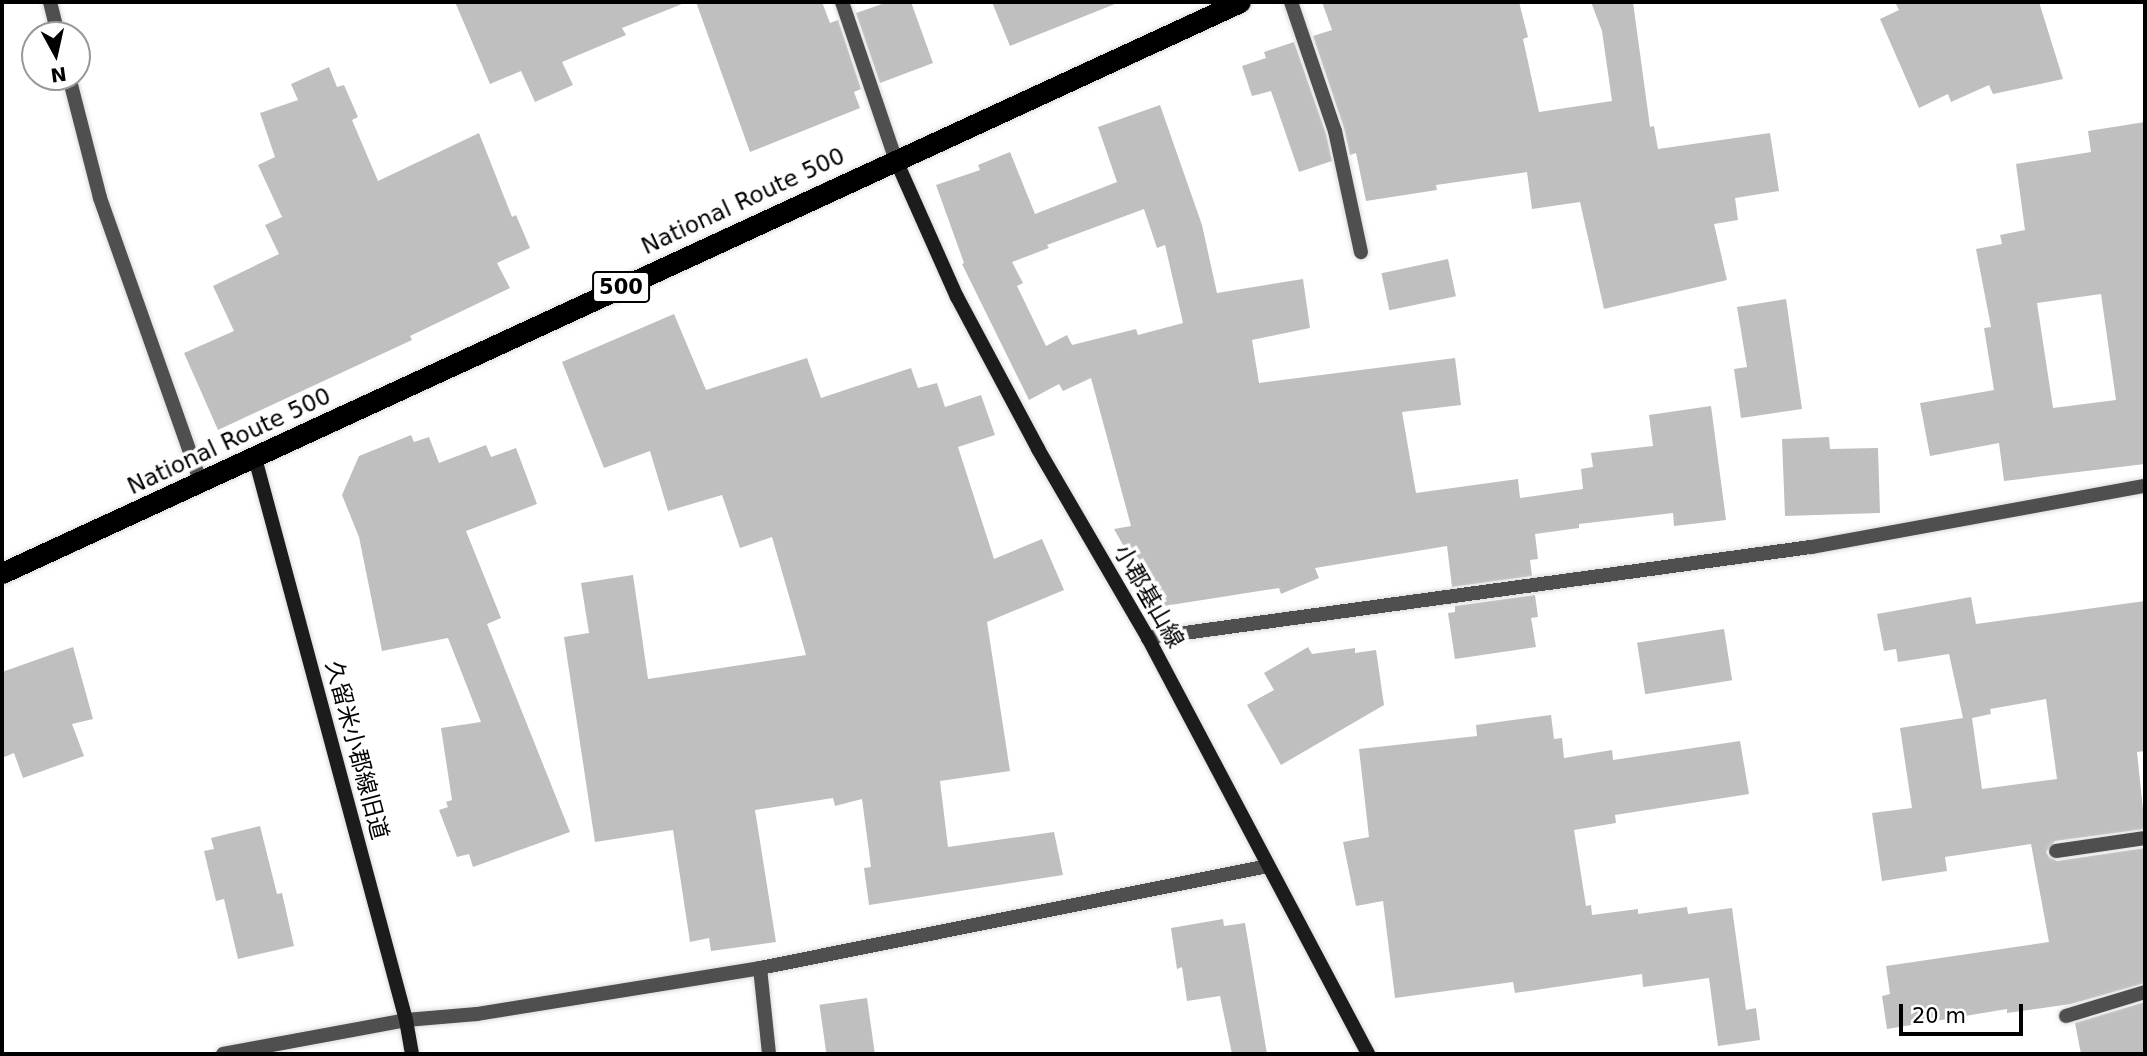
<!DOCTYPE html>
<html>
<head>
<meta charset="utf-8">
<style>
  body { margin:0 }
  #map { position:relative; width:2147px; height:1056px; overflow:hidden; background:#fff; font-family:"DejaVu Sans","Noto Sans JP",sans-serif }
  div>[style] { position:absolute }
  .building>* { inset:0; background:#bfbfbf; transform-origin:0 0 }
  .roads { filter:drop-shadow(0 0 2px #dbdbdb) drop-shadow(0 0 2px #dbdbdb) }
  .lane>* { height:14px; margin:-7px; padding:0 7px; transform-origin:7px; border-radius:7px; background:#4f4f4f }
  .street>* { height:14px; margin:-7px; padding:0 7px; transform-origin:7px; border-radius:7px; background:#4f4f4f }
  .secondary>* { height:14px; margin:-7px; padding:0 7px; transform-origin:7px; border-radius:7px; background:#1c1c1c }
  .highway>* { height:21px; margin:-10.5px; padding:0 10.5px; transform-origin:10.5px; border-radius:10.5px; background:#000 }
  span { translate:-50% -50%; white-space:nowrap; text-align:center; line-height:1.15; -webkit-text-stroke:7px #fff; paint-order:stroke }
  .shield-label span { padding:2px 5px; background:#fff; border:2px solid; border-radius:5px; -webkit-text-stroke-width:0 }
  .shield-label { font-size:21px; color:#000; font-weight:700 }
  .street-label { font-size:23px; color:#000 }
  .frame { position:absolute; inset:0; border:4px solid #000; pointer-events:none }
  .north { position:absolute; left:21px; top:21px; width:70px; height:70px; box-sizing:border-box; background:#fff; border:2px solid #999; border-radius:50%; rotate:172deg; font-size:19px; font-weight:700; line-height:28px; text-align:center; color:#000 }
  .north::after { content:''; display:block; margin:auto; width:24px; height:32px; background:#000; clip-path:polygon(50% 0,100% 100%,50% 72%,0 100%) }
  .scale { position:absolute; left:1899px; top:1004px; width:124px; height:32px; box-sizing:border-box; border:4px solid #000; border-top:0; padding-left:9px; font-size:21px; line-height:24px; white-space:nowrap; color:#000; -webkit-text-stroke:5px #fff; paint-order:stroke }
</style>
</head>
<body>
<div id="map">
  <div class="building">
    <i style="clip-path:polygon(455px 2px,682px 2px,682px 4px,622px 28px,626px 35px,562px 62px,573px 85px,535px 102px,521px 71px,490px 84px)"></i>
    <i style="clip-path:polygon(696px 2px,822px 2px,830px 23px,838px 20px,861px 89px,854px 92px,860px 108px,750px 152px)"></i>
    <i style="clip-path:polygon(888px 2px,911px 2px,933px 63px,880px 83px,856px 13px)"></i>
    <i style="clip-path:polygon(992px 2px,1114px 2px,1115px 4px,1010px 46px)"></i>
    <i style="clip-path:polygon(1322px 2px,1519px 2px,1528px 37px,1523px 39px,1539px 112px,1612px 101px,1602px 31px,1591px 2px,1633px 2px,1650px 127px,1654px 126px,1658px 149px,1770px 133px,1779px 191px,1735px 198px,1738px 220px,1714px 224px,1727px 280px,1604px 309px,1580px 202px,1532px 209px,1527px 172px,1436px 185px,1437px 190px,1366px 201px,1356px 153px,1350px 155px,1344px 128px,1313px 36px,1332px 30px)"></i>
    <i style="clip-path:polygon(1895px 2px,2039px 2px,2063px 79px,1993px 94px,1989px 85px,1951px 102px,1948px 94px,1919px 108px,1880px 19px,1899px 10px)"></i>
    <i style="clip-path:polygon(1294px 42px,1326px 134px,1332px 161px,1299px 172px,1271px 91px,1252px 96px,1242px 66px,1266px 58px,1264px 52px)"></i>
    <i style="clip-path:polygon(329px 67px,337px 87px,344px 85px,358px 117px,352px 120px,378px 181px,479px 133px,512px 217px,516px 215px,530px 248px,497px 263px,510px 288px,410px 336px,412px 340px,218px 430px,184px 353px,234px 331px,213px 286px,279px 254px,265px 225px,282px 217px,258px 165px,275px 157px,260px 113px,298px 100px,291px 84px)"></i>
    <i style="clip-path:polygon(evenodd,1160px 105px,1202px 225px,1217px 293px,1303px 279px,1310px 328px,1252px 340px,1259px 383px,1455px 358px,1461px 405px,1402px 412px,1416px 493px,1518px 479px,1520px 498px,1583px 489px,1581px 469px,1593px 467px,1591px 453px,1653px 446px,1649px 415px,1711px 406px,1726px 520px,1674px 526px,1673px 513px,1579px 524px,1579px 528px,1535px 534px,1538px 559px,1530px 560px,1532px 576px,1452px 587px,1447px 546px,1315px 568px,1319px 578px,1281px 594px,1279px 588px,1158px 607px,1114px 529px,1131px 526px,1091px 378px,1063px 391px,1059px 384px,1029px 400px,962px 264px,964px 263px,936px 185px,980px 170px,978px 165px,1010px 152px,1035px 214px,1117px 182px,1098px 127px,1160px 105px,1144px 209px,1157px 248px,1165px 245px,1183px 323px,1138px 335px,1136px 329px,1072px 345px,1067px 335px,1046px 346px,1017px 286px,1023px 283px,1012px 262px,1049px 248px,1047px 245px,1144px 209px)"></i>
    <i style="clip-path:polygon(evenodd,2145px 122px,2145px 464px,2004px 481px,1999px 443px,1930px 456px,1920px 403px,1994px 390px,1984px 328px,1991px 327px,1976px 249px,2002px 244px,2000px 235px,2025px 230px,2016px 164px,2091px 152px,2088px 131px,2145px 122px,2101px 294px,2116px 400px,2053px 408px,2037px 303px,2101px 294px)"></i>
    <i style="left:1448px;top:259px;width:38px;height:68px;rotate:78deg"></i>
    <i style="clip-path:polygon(1786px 299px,1802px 409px,1741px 418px,1734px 369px,1747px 367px,1737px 307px)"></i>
    <i style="clip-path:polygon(674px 314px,706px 390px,807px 358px,821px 398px,911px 368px,918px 388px,937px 383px,945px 407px,981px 395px,995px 435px,958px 447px,994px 559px,1042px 539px,1064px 590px,987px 622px,1010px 771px,940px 781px,948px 847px,1054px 832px,1063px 875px,869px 905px,864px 868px,871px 867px,862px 799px,835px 806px,833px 798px,755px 810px,776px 942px,711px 951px,709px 938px,690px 942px,673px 830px,595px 842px,564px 637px,589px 633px,581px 583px,633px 575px,648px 679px,806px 655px,772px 537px,740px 548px,722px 495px,668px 511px,650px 451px,604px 468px,562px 362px)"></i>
    <i style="clip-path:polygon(411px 435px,414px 442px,429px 437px,439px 463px,486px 445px,491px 457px,516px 448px,537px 504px,466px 531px,501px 618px,487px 624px,570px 832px,473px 867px,469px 854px,457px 857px,439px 810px,448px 807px,446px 802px,452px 800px,441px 728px,481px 722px,448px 638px,382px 651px,359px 537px,342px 495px,359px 456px)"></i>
    <i style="clip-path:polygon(1829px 437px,1830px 449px,1878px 448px,1880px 513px,1785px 516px,1782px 439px)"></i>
    <i style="clip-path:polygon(1535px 595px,1538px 617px,1531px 618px,1536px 647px,1455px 659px,1448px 613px,1455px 612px,1455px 606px)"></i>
    <i style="clip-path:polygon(evenodd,1971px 597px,1976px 624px,2145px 601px,2145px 751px,2137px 752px,2145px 829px,2055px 841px,2046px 852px,2049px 857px,2057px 861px,2145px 848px,2145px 983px,2071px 1004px,2007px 1013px,2007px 1009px,1887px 1029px,1882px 996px,1890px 994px,1886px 966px,2049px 942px,2031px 844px,1945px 857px,1947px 871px,1882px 881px,1872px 813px,1912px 808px,1900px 728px,1963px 718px,1949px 654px,1898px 662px,1896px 649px,1884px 651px,1877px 614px,1971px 597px,2046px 699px,2057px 779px,1982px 789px,1972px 718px,1991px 714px,1990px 709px,2046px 699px)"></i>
    <i style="left:1724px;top:629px;width:52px;height:88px;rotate:81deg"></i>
    <i style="clip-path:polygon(73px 647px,93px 719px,72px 724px,84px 756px,23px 778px,14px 753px,2px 758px,2px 672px)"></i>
    <i style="clip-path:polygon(1308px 647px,1312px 654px,1355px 648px,1355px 653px,1376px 650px,1384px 705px,1281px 765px,1247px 705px,1274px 690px,1264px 673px)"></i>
    <i style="clip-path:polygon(1551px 715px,1554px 739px,1562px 738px,1564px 758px,1612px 750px,1613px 760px,1740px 741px,1749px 794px,1615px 815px,1616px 823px,1574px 830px,1586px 906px,1591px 905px,1592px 915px,1638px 909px,1638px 914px,1687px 907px,1688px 914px,1732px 908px,1746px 1010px,1756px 1008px,1760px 1040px,1718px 1046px,1709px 978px,1643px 987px,1642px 974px,1515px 993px,1513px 982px,1395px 998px,1383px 901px,1356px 906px,1343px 842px,1369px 837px,1359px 749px,1477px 736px,1476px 725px)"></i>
    <i style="clip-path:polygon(260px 826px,277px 894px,282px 893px,294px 946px,238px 959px,224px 899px,216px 901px,204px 851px,214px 849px,211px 838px)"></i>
    <i style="clip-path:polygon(1223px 919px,1224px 926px,1245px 923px,1267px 1054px,1232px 1054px,1220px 996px,1187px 1001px,1182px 967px,1177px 969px,1171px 928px)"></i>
    <i style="left:867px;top:998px;width:57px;height:48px;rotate:82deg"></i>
    <i style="clip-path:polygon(2145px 1002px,2145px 1054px,2081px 1054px,2075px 1023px)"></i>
  </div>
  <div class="roads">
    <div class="lane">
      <i style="left:1291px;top:2px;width:136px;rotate:71.2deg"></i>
      <i style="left:1335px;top:131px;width:124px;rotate:77.9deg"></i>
      <i style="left:2056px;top:851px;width:90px;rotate:-8.3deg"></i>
      <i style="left:2066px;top:1016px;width:83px;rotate:-16.9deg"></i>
    </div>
    <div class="street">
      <i style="left:50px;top:2px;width:34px;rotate:76deg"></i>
      <i style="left:842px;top:2px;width:165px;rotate:71.2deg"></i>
      <i style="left:69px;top:77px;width:125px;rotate:75.6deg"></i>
      <i style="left:100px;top:198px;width:303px;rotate:70.5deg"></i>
      <i style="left:1148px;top:638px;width:669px;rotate:-7.82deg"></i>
      <i style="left:1811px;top:547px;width:340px;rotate:-10.4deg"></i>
      <i style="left:760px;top:968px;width:86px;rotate:84deg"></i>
      <i style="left:223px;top:1054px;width:186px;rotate:-10.5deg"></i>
      <i style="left:406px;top:1020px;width:71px;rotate:-4.8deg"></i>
      <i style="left:477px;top:1014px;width:287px;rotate:-9.2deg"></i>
      <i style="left:760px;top:968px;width:518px;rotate:-11.35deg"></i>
    </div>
    <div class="secondary">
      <i style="left:895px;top:158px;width:152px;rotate:66deg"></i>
      <i style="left:957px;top:297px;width:172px;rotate:61.9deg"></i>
      <i style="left:1038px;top:449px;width:219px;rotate:59.8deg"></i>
      <i style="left:1148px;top:638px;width:471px;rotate:62.1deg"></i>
      <i style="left:255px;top:458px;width:582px;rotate:74.96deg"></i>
      <i style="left:406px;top:1020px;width:35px;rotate:80deg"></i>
    </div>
    <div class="highway">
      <i style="left:2px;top:573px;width:1363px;rotate:-24.76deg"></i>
    </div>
  </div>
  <div class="shield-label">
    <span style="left:621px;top:287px">500</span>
  </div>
  <div class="street-label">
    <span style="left:743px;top:201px;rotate:-25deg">National Route 500</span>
    <span style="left:229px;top:441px;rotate:-25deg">National Route 500</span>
    <span style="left:1149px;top:596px;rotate:60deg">小郡基山線</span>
    <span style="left:357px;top:750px;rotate:75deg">久留米小郡線旧道</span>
  </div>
  <div class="frame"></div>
  <div class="north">N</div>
  <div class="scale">20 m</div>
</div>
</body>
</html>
